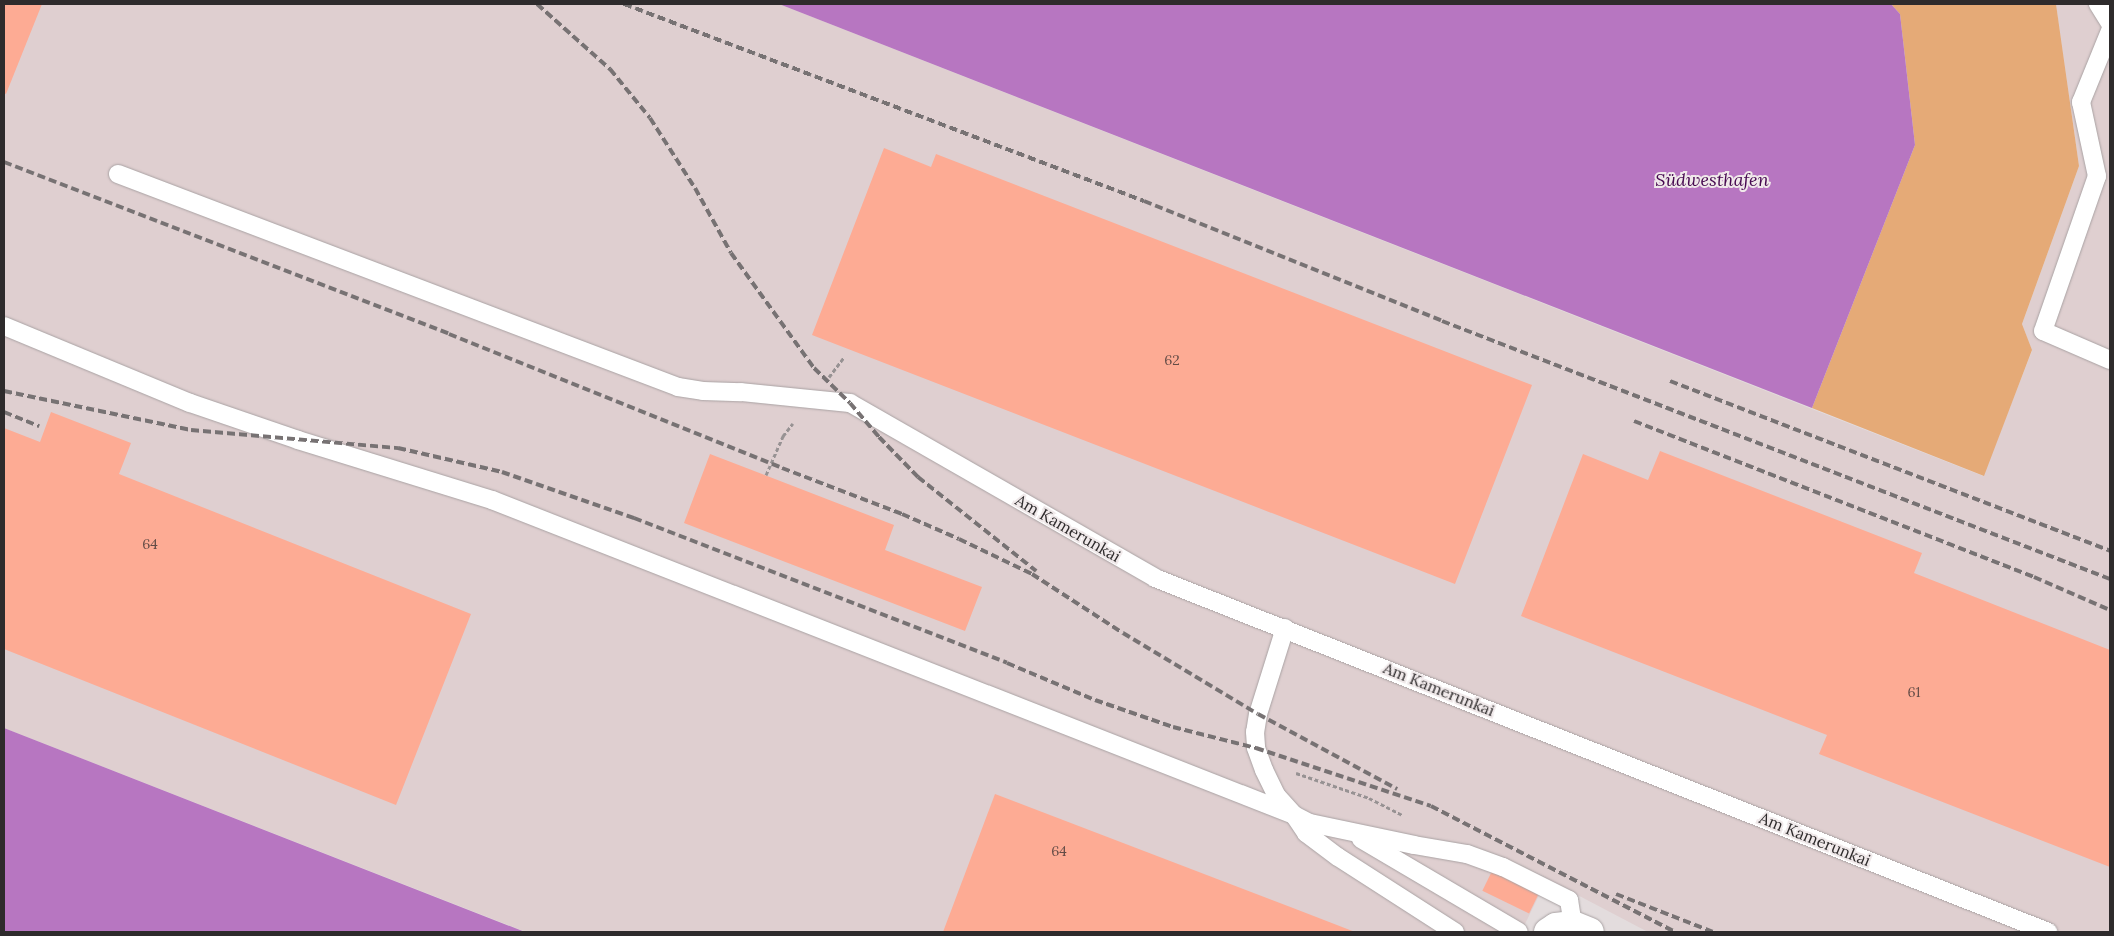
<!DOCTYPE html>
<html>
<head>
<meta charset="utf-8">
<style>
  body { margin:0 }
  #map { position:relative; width:2114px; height:936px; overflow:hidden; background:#e3dcdd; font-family:Lora,serif }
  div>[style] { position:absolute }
  .built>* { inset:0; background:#dfcfd0 }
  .green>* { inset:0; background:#e5aa77 }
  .water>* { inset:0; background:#b776c1 }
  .building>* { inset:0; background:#fdab94; transform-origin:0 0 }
  .path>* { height:3px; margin-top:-1.5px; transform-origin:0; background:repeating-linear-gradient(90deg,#979293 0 4px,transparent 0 6.5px) }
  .roads { filter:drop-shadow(0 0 1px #a9a2a3) drop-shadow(0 0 1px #a9a2a3) }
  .lane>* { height:18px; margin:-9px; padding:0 9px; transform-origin:9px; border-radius:9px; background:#fff }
  .street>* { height:28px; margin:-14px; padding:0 14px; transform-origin:14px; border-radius:14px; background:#fff }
  .rail>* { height:4px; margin-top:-2px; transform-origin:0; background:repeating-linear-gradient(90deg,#777273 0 8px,transparent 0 12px) }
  span { translate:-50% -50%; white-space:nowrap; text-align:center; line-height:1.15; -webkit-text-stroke:4px #f0e9ea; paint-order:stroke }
  .number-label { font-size:14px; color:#624b46 }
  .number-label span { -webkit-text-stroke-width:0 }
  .street-label { font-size:16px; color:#2e2b2c }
  .water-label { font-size:18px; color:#460850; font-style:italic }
  .frame { position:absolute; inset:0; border:5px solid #2e2b2c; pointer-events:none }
</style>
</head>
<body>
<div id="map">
  <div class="built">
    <i style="clip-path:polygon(4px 4px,779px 4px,1983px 476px,2032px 351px,2022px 324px,2079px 166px,2056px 4px,2110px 4px,2110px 932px,1648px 932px,1547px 879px,1521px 932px,526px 932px,4px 728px)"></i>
  </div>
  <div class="green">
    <i style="clip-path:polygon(1891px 4px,2056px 4px,2079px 166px,2022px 324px,2032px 350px,1984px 476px,1812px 408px,1915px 145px,1900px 14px)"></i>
  </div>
  <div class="water">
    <i style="clip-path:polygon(779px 4px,1891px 4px,1900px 14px,1915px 145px,1812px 408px)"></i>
    <i style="clip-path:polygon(4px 728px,525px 932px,526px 932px,4px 932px)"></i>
  </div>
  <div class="building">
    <i style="clip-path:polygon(4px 4px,42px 4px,6px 94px,4px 93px)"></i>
    <i style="clip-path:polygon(884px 148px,931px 167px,936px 154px,1532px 385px,1455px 584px,812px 335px)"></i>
    <i style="clip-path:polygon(51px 412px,131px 443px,119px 474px,471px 614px,396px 805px,4px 649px,4px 428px,40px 442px)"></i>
    <i style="clip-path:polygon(1660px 451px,1922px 553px,1914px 573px,2110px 650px,2110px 867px,1819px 754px,1827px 735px,1521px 616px,1583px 454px,1648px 480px)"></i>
    <i style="clip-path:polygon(710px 454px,894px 525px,885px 550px,982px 587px,965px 631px,684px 523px)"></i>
    <i style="clip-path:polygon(995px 794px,1293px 908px,1355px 932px,943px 932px)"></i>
    <i style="left:1492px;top:871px;width:52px;height:22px;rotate:26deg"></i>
  </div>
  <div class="path">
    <i style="left:829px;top:377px;width:25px;rotate:-53deg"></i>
    <i style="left:766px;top:475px;width:43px;rotate:-66.4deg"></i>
    <i style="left:783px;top:436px;width:16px;rotate:-52deg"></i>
    <i style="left:1296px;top:773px;width:77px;rotate:18.9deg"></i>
    <i style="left:1369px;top:798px;width:38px;rotate:27deg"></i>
  </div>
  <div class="roads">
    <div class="lane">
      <i style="left:2098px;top:4px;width:22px;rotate:58deg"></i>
      <i style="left:2110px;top:31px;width:77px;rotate:112.2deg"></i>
      <i style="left:2081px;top:102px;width:76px;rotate:77.8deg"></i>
      <i style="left:2097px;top:176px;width:164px;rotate:109.2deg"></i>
      <i style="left:2043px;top:331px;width:73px;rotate:23.4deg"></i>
      <i style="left:118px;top:174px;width:599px;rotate:20.82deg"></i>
      <i style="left:678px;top:387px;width:25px;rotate:9deg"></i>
      <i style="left:703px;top:391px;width:38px;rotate:2deg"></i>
      <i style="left:741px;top:392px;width:110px;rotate:5.8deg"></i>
      <i style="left:850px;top:403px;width:352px;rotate:29.8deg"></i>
      <i style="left:1155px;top:578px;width:961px;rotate:21.62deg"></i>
      <i style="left:4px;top:326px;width:201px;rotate:22.5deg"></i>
      <i style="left:190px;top:403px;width:114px;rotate:18.9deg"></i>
      <i style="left:298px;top:440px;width:203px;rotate:17.2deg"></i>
      <i style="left:492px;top:500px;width:862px;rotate:21.44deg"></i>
      <i style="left:1294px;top:815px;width:22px;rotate:56deg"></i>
      <i style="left:1306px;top:833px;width:40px;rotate:37deg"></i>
      <i style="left:1338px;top:857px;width:139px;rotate:32.7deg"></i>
      <i style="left:1285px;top:628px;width:90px;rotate:107.4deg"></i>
      <i style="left:1258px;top:714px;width:18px;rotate:99deg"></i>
      <i style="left:1255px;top:732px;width:16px;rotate:86deg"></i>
      <i style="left:1256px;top:748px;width:23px;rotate:70deg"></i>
      <i style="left:1264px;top:770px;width:28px;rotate:64deg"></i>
      <i style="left:1276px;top:795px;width:27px;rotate:48deg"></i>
      <i style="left:1294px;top:815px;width:18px;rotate:27deg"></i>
      <i style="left:1310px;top:823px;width:106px;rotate:11.9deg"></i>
      <i style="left:1414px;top:845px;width:54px;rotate:9.6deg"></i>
      <i style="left:1467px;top:854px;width:38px;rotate:20deg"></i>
      <i style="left:1503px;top:867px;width:74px;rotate:26.6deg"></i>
      <i style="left:1569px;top:900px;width:25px;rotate:81deg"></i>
      <i style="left:1361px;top:839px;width:183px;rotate:30.5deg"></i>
    </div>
    <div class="street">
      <i style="left:1548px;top:932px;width:9px;rotate:-32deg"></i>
      <i style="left:1556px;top:927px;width:17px;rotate:-7deg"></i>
      <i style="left:1573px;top:925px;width:18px;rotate:22deg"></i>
    </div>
  </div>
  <div class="rail">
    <i style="left:537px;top:4px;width:98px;rotate:41.7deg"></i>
    <i style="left:610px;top:69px;width:63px;rotate:50.8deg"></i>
    <i style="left:650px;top:118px;width:83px;rotate:57.3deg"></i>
    <i style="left:695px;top:188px;width:74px;rotate:61deg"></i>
    <i style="left:731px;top:253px;width:142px;rotate:54.2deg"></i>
    <i style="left:814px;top:368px;width:50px;rotate:44.2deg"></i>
    <i style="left:850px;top:403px;width:45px;rotate:49.5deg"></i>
    <i style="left:879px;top:437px;width:56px;rotate:45.7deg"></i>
    <i style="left:918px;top:477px;width:151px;rotate:38.5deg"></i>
    <i style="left:624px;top:4px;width:556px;rotate:20.75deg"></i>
    <i style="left:1144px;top:201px;width:321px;rotate:21.9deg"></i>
    <i style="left:1442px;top:321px;width:716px;rotate:21.12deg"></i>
    <i style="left:4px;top:162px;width:477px;rotate:21.1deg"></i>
    <i style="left:449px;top:334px;width:359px;rotate:21.9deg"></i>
    <i style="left:782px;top:468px;width:129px;rotate:21deg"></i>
    <i style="left:902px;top:514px;width:62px;rotate:23.7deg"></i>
    <i style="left:959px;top:539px;width:81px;rotate:25.6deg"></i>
    <i style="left:1032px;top:574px;width:108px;rotate:33deg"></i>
    <i style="left:1123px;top:633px;width:157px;rotate:31deg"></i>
    <i style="left:1258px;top:714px;width:158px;rotate:28.3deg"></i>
    <i style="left:1670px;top:381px;width:472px;rotate:21.1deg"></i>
    <i style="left:4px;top:391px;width:191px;rotate:11.8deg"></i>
    <i style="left:191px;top:430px;width:208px;rotate:5deg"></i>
    <i style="left:398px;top:448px;width:107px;rotate:13deg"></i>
    <i style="left:502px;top:472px;width:140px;rotate:19.2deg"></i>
    <i style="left:634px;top:518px;width:400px;rotate:21.2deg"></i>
    <i style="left:1007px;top:663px;width:95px;rotate:22.8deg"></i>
    <i style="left:1095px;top:700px;width:83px;rotate:19.1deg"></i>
    <i style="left:1173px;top:727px;width:86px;rotate:14.2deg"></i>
    <i style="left:1256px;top:748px;width:184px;rotate:18.3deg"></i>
    <i style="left:1431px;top:806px;width:275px;rotate:27.3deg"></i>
    <i style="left:4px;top:412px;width:38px;rotate:22deg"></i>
    <i style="left:1634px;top:421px;width:429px;rotate:21.3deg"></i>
    <i style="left:2034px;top:577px;width:83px;rotate:23.5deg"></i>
    <i style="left:1616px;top:894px;width:104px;rotate:21.4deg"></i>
  </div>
  <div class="number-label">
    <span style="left:1172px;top:360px">62</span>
    <span style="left:150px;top:544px">64</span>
    <span style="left:1914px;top:692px">61</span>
    <span style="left:1059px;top:851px">64</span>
  </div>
  <div class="street-label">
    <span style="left:1068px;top:528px;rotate:30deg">Am Kamerunkai</span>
    <span style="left:1439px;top:689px;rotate:22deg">Am Kamerunkai</span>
    <span style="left:1815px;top:839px;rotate:22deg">Am Kamerunkai</span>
  </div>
  <div class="water-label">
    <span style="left:1712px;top:180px">Südwesthafen</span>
  </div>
  <div class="frame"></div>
</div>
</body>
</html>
